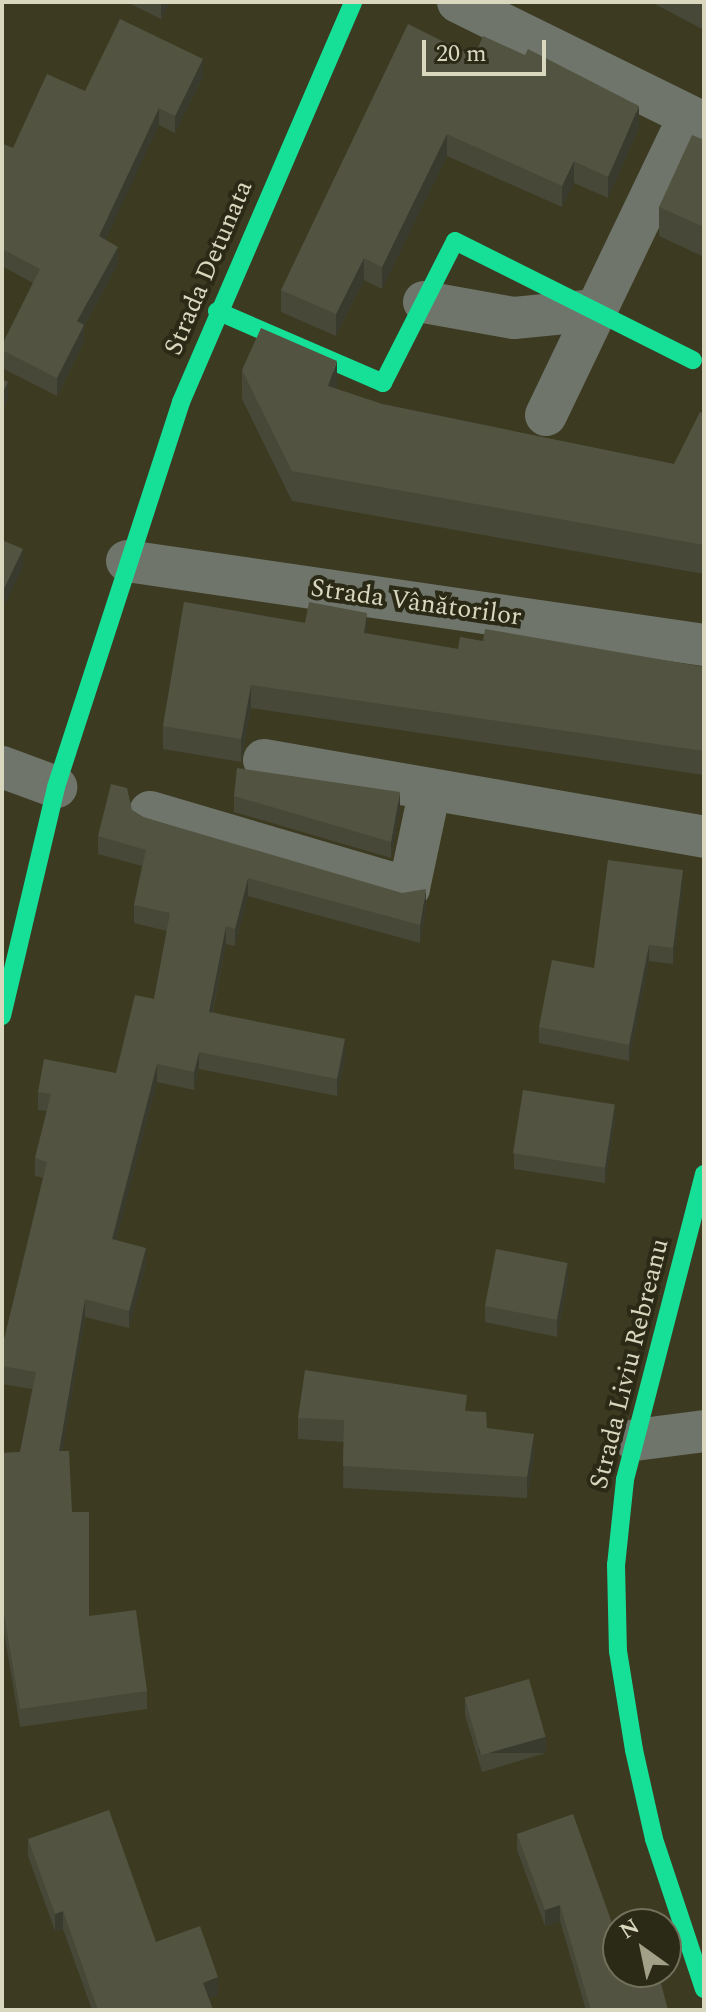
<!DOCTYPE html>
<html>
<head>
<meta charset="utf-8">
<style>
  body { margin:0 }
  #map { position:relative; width:706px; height:2012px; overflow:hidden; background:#3c3a21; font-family:Spectral,serif }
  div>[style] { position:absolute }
  .street>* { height:42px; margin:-21px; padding:0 21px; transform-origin:21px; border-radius:21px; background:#6f756b }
  .fast>* { height:18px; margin:-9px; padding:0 9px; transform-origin:9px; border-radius:9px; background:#16e098 }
  .wall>* { inset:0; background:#474838 }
  .shaded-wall>* { inset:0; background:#393b2e; transform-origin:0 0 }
  .building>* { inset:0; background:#525441; transform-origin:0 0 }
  span { translate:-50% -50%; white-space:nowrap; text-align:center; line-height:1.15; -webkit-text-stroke:8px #2b2a16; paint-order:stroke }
  .street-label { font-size:26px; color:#d9d8bf }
  .frame { position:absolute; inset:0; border:4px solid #d9d8bf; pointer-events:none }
  .north { position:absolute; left:602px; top:1908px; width:80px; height:80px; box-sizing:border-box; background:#2b2a16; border:2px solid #71705a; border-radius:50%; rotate:327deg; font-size:22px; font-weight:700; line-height:32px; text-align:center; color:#d9d8bf }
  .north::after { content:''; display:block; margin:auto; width:28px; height:36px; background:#a2a188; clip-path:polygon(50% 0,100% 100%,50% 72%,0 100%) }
  .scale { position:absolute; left:422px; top:40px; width:124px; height:36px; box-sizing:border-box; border:4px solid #d9d8bf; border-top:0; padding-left:10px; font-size:24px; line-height:28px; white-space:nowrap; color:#d9d8bf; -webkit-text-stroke:6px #2b2a16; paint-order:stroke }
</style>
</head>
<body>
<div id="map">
  <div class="street">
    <i style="left:458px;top:2px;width:274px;rotate:26.2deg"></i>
    <i style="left:424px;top:302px;width:91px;rotate:10.1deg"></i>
    <i style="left:514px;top:318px;width:82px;rotate:-5.6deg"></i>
    <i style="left:546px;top:415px;width:331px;rotate:-64.4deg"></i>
    <i style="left:127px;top:561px;width:583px;rotate:8.28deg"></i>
    <i style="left:264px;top:760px;width:447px;rotate:9.9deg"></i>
    <i style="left:2px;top:767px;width:58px;rotate:20.3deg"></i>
    <i style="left:150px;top:812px;width:270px;rotate:16.4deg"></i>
    <i style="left:409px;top:888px;width:101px;rotate:-78deg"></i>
    <i style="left:635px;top:1440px;width:70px;rotate:-7.4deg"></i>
  </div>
  <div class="fast">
    <i style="left:217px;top:311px;width:181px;rotate:23.4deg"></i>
    <i style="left:383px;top:383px;width:159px;rotate:-63.1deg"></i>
    <i style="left:455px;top:241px;width:266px;rotate:26.6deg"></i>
    <i style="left:2px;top:1016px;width:235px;rotate:-76.7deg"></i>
    <i style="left:56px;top:787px;width:405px;rotate:-72deg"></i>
    <i style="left:181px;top:402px;width:435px;rotate:-66.7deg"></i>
    <i style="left:704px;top:1174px;width:316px;rotate:104.5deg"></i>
    <i style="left:625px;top:1480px;width:85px;rotate:96deg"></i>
    <i style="left:616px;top:1565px;width:86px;rotate:88.7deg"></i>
    <i style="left:618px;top:1651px;width:100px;rotate:80.8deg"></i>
    <i style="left:634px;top:1750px;width:91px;rotate:77.3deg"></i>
    <i style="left:654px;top:1839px;width:158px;rotate:71.6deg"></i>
  </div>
  <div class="wall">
    <i style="clip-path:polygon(127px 2px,170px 2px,161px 19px)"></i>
    <i style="clip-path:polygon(651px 2px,704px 2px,704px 30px)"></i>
    <i style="clip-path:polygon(474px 57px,639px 128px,608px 198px,574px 183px,562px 207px,447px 156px,382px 289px,364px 280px,336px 336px,281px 312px,281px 290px)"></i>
    <i style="clip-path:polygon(203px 77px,175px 133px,159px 125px,105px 240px,118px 264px,84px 326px,84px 342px,57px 396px,2px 368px,2px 345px,33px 283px,2px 266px,2px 147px,13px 148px,85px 91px)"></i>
    <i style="clip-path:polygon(704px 140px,704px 257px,659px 236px,659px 207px)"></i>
    <i style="clip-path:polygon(242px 370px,337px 389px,382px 404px,674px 464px,704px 414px,704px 574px,292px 501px,242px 399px)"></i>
    <i style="clip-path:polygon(184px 602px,458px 649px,483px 641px,704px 667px,704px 775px,251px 708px,241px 762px,163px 749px,163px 726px)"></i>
    <i style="clip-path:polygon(234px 796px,400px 808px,391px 858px,234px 812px)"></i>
    <i style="clip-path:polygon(132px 810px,143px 817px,426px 907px,420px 943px,248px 896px,235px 946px,226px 944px,213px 1012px,345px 1057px,337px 1096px,199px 1069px,194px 1090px,157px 1082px,116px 1240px,146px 1265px,129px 1328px,85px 1317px,62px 1451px,89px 1616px,147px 1691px,147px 1709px,20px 1727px,2px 1620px,2px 1453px,20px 1452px,32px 1389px,2px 1384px,2px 1348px,43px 1178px,35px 1176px,35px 1158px,47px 1111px,38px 1110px,38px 1092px,116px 1073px,154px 999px,167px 931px,134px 923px,134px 905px,142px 866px,98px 854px,98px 836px)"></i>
    <i style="clip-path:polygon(683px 886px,673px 964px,649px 961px,629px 1061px,539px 1043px,539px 1027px,594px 968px)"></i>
    <i style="clip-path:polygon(615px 1120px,605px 1183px,514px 1169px,514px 1153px)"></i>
    <i style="clip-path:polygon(568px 1279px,557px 1337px,485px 1322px,485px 1306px)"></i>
    <i style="clip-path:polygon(467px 1411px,487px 1428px,534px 1456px,527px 1498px,343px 1488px,344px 1442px,298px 1439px,298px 1418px)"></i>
    <i style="clip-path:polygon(465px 1699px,546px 1753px,482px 1772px,465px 1715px)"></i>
    <i style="clip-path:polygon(517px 1834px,618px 1972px,668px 2010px,586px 2010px,560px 1921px,545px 1926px,517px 1850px)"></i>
    <i style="clip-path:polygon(28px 1839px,156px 1942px,218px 1995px,209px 1998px,213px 2010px,92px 2010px,63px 1929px,55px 1931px,28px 1856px)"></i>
  </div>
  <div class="shaded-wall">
    <i style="clip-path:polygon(161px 2px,170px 2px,161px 19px)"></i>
    <i style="clip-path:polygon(203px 59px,203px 77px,175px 133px,175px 116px)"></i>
    <i style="clip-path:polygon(639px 106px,639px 128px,608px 198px,608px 177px)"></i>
    <i style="clip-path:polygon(159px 108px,159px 125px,99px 254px,99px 236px)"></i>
    <i style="clip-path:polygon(447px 134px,447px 156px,382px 289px,382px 267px)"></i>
    <i style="clip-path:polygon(574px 161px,574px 183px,562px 207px,562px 186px)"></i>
    <i style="clip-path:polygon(118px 247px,118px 264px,84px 326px,84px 342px,57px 396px,57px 378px,77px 321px)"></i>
    <i style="clip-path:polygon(364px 258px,364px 280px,336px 336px,336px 314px)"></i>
    <i style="clip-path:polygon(337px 361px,337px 390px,328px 386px)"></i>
    <i style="clip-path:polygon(8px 382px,8px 400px,2px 412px,2px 394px)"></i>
    <i style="clip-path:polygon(23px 549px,23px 567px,2px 611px,2px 593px)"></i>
    <i style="clip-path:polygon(367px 613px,367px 636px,364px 633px)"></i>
    <i style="clip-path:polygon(251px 685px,251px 708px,241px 762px,241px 739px)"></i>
    <i style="clip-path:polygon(400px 792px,400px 808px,391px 858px,391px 842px)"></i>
    <i style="clip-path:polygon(683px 870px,683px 886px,673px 964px,673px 948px)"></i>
    <i style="clip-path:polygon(248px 878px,248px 896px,235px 946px,235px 929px)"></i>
    <i style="clip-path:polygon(426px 889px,426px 907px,420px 943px,420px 925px)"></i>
    <i style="clip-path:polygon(226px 926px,226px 944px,209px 1029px,209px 1012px)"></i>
    <i style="clip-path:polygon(649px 945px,649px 961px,629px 1061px,629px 1045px)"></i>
    <i style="clip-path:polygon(345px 1039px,345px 1057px,337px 1096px,337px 1079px)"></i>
    <i style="clip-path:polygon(199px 1052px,199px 1069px,194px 1090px,194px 1072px)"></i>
    <i style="clip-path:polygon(157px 1064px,157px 1082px,112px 1257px,112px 1239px)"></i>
    <i style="clip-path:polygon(615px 1104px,615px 1120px,605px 1183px,605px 1167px)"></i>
    <i style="clip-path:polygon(146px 1248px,146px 1265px,129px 1328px,129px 1311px)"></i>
    <i style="clip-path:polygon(568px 1263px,568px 1279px,557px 1337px,557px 1321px)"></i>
    <i style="clip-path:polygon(85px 1299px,85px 1317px,59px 1469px,59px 1451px)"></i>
    <i style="clip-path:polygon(534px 1434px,534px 1456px,527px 1498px,527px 1477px)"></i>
    <i style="left:546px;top:1737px;width:16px;height:67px;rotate:90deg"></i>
    <i style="clip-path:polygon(560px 1905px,560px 1921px,545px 1926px,545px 1910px)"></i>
    <i style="clip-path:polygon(63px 1911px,63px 1929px,55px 1931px,55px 1914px)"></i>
    <i style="clip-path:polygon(218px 1977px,218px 1995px,203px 2000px,203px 1983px)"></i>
  </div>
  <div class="building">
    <i style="clip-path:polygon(120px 19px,203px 59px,175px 116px,159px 108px,99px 236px,118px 247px,77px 321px,84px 325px,57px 378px,2px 350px,2px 345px,40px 269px,2px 249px,2px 147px,3px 144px,13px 148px,47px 74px,85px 91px)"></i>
    <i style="clip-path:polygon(408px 24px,474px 57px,483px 36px,525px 55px,528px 49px,639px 106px,608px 177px,574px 161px,562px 186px,447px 134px,382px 267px,364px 258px,336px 314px,281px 290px)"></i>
    <i style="clip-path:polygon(692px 135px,704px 140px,704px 227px,659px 207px)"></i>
    <i style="clip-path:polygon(261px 328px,337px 361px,328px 386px,382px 404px,674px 464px,700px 412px,704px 414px,704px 545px,292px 471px,242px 370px)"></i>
    <i style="clip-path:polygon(2px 379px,8px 382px,2px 394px)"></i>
    <i style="clip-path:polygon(2px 540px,23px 549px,2px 593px)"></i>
    <i style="clip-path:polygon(184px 602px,305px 623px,309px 602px,367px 613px,364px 633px,458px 649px,460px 637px,483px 641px,485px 629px,704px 667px,704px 751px,251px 685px,241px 739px,163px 726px)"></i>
    <i style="clip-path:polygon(237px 768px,400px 792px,391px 842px,234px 796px)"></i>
    <i style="clip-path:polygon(111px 784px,127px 788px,132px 810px,143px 817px,402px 893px,426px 889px,420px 925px,248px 878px,235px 929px,226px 926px,209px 1012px,345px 1039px,337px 1079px,199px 1052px,194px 1072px,157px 1064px,112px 1239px,146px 1248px,129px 1311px,85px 1299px,59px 1451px,69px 1451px,72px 1512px,89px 1512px,89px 1616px,136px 1610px,147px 1691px,20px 1709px,2px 1602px,2px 1453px,20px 1452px,36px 1372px,2px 1366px,2px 1348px,47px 1162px,35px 1158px,51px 1094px,38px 1092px,44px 1059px,116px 1073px,135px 995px,154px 999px,170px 913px,134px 905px,146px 850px,98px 836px)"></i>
    <i style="clip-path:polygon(608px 860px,683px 870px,673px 948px,649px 945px,629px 1045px,539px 1027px,552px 960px,594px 968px)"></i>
    <i style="left:523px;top:1090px;width:93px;height:64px;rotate:9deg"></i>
    <i style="left:496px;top:1249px;width:73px;height:58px;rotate:11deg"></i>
    <i style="clip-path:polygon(305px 1370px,467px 1395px,465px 1411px,486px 1412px,487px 1428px,534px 1434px,527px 1477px,343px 1466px,344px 1420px,298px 1418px)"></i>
    <i style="left:529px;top:1679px;width:60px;height:67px;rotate:74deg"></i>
    <i style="clip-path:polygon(109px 1810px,156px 1942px,200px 1926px,218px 1977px,203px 1983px,213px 2010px,98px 2010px,63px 1911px,55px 1914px,28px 1839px)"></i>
    <i style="clip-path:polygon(573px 1814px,618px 1940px,618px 1972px,658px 1972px,668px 2010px,591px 2010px,560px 1905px,545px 1910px,517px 1834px)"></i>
  </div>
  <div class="street-label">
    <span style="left:209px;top:268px;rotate:-67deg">Strada Detunata</span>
    <span style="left:416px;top:603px;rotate:8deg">Strada Vânătorilor</span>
    <span style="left:630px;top:1364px;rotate:-76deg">Strada Liviu Rebreanu</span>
  </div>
  <div class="frame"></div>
  <div class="north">N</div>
  <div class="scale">20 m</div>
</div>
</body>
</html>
